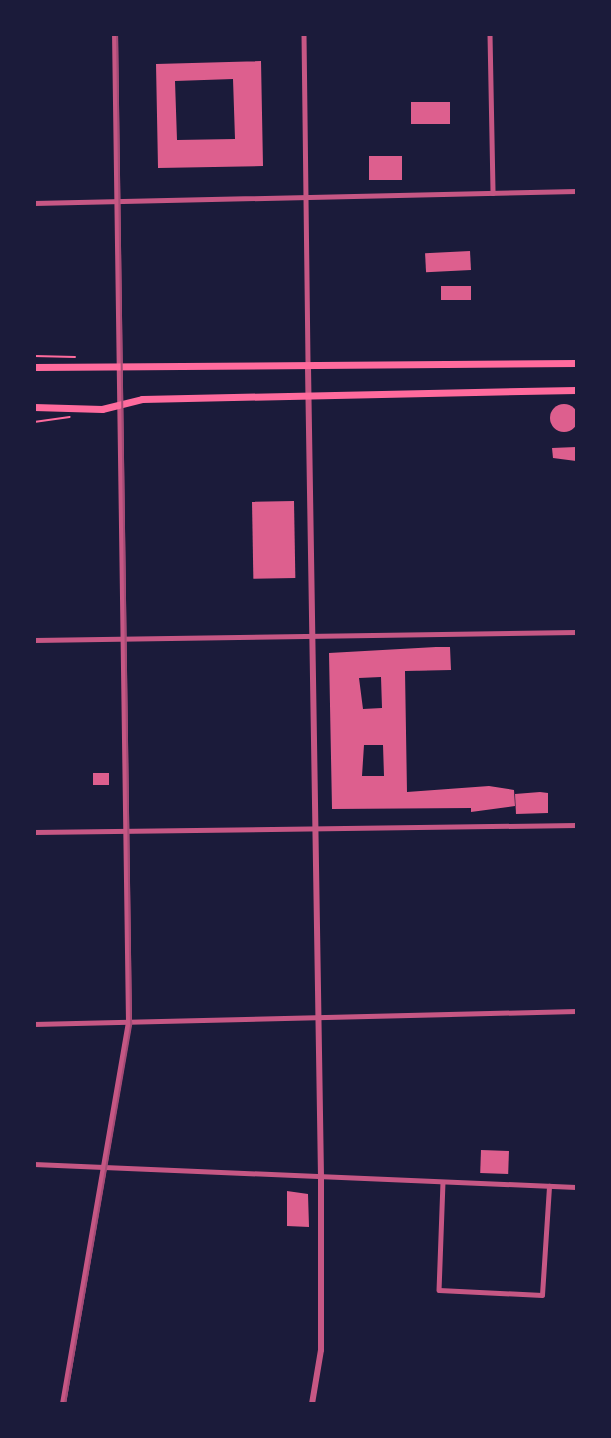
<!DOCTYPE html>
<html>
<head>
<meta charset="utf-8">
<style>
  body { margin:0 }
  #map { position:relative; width:611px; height:1438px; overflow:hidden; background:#1b1b3a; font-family:"Sofia Sans Condensed",sans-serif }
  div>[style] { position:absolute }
  .building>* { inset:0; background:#dd5f8e; transform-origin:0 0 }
  .round { border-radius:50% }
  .path>* { height:2px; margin:-1px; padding:0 1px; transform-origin:1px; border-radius:1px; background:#ff6b9d }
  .minor>* { height:4.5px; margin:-2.25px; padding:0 2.25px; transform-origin:2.25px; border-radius:2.25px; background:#c65784 }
  .tertiary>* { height:6px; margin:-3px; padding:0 3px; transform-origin:3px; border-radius:3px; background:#c65784 }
  .secondary>* { height:7px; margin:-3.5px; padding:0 3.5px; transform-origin:3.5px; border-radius:3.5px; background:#ff6b9d }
  .tram>* { height:1.5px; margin:-0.75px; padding:0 0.75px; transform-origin:0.75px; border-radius:0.75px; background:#a44b75 }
  span { translate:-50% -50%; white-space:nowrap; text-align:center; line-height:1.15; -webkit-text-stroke:6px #1b1b3a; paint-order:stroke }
  .frame { position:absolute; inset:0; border:36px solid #1b1b3a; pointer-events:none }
</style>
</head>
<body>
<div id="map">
  <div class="building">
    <i style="clip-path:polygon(evenodd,261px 61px,263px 166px,158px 168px,156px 64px,261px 61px,233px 79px,235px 139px,177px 140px,175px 81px,233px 79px)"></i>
    <i style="left:450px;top:102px;width:22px;height:39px;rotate:90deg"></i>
    <i style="left:402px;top:156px;width:24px;height:33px;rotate:90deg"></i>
    <i style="left:470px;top:251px;width:19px;height:45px;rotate:87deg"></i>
    <i style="left:471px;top:286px;width:14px;height:30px;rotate:90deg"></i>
    <i class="round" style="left:550px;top:404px;width:28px;height:28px"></i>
    <i style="clip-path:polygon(576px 447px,576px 461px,553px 458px,552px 448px)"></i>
    <i style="left:294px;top:501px;width:77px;height:42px;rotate:89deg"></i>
    <i style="clip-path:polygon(evenodd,436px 647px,450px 647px,451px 670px,405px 671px,407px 792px,489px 786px,514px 790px,515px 806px,471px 812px,471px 808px,332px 809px,329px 653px,436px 647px,381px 677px,382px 708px,363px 709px,359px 678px,381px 677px,436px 647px,364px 745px,383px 745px,384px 776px,362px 776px,364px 745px)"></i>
    <i style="left:93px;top:773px;width:16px;height:12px"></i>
    <i style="clip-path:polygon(540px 792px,548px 793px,548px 813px,516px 814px,515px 794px)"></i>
    <i style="left:481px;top:1150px;width:28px;height:23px;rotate:2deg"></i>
    <i style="clip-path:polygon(287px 1191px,308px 1194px,309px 1227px,287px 1226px)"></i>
  </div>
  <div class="path">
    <i style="left:34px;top:356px;width:41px;rotate:1.4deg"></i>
    <i style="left:34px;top:422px;width:36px;rotate:-8deg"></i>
  </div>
  <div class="minor">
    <i style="left:304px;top:34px;width:333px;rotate:89.3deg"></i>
    <i style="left:490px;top:34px;width:159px;rotate:88.9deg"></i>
    <i style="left:34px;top:203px;width:542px;rotate:-1.27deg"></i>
    <i style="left:34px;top:640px;width:542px;rotate:-0.85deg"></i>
    <i style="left:34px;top:832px;width:542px;rotate:-0.74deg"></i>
    <i style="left:34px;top:1024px;width:542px;rotate:-1.37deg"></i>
    <i style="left:34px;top:1164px;width:542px;rotate:2.43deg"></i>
    <i style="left:443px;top:1182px;width:108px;rotate:92.1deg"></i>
    <i style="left:439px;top:1290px;width:103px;rotate:2.8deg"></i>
    <i style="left:542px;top:1295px;width:109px;rotate:-86.3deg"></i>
  </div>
  <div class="tertiary">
    <i style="left:308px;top:367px;width:810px;rotate:89.08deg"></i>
    <i style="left:321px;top:1177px;width:173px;rotate:90deg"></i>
    <i style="left:321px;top:1350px;width:55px;rotate:99.5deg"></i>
    <i style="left:63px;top:1404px;width:388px;rotate:-80.2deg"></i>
    <i style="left:129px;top:1022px;width:988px;rotate:-90.81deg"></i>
  </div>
  <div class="secondary">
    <i style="left:34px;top:367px;width:542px;rotate:-0.42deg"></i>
    <i style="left:34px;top:407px;width:68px;rotate:1.7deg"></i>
    <i style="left:102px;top:409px;width:41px;rotate:-14deg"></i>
    <i style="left:142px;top:399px;width:434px;rotate:-1.2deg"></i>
  </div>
  <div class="tram">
    <i style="left:65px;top:1404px;width:386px;rotate:-80.1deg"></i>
    <i style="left:131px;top:1024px;width:990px;rotate:-90.81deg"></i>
  </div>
  <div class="frame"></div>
</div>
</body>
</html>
